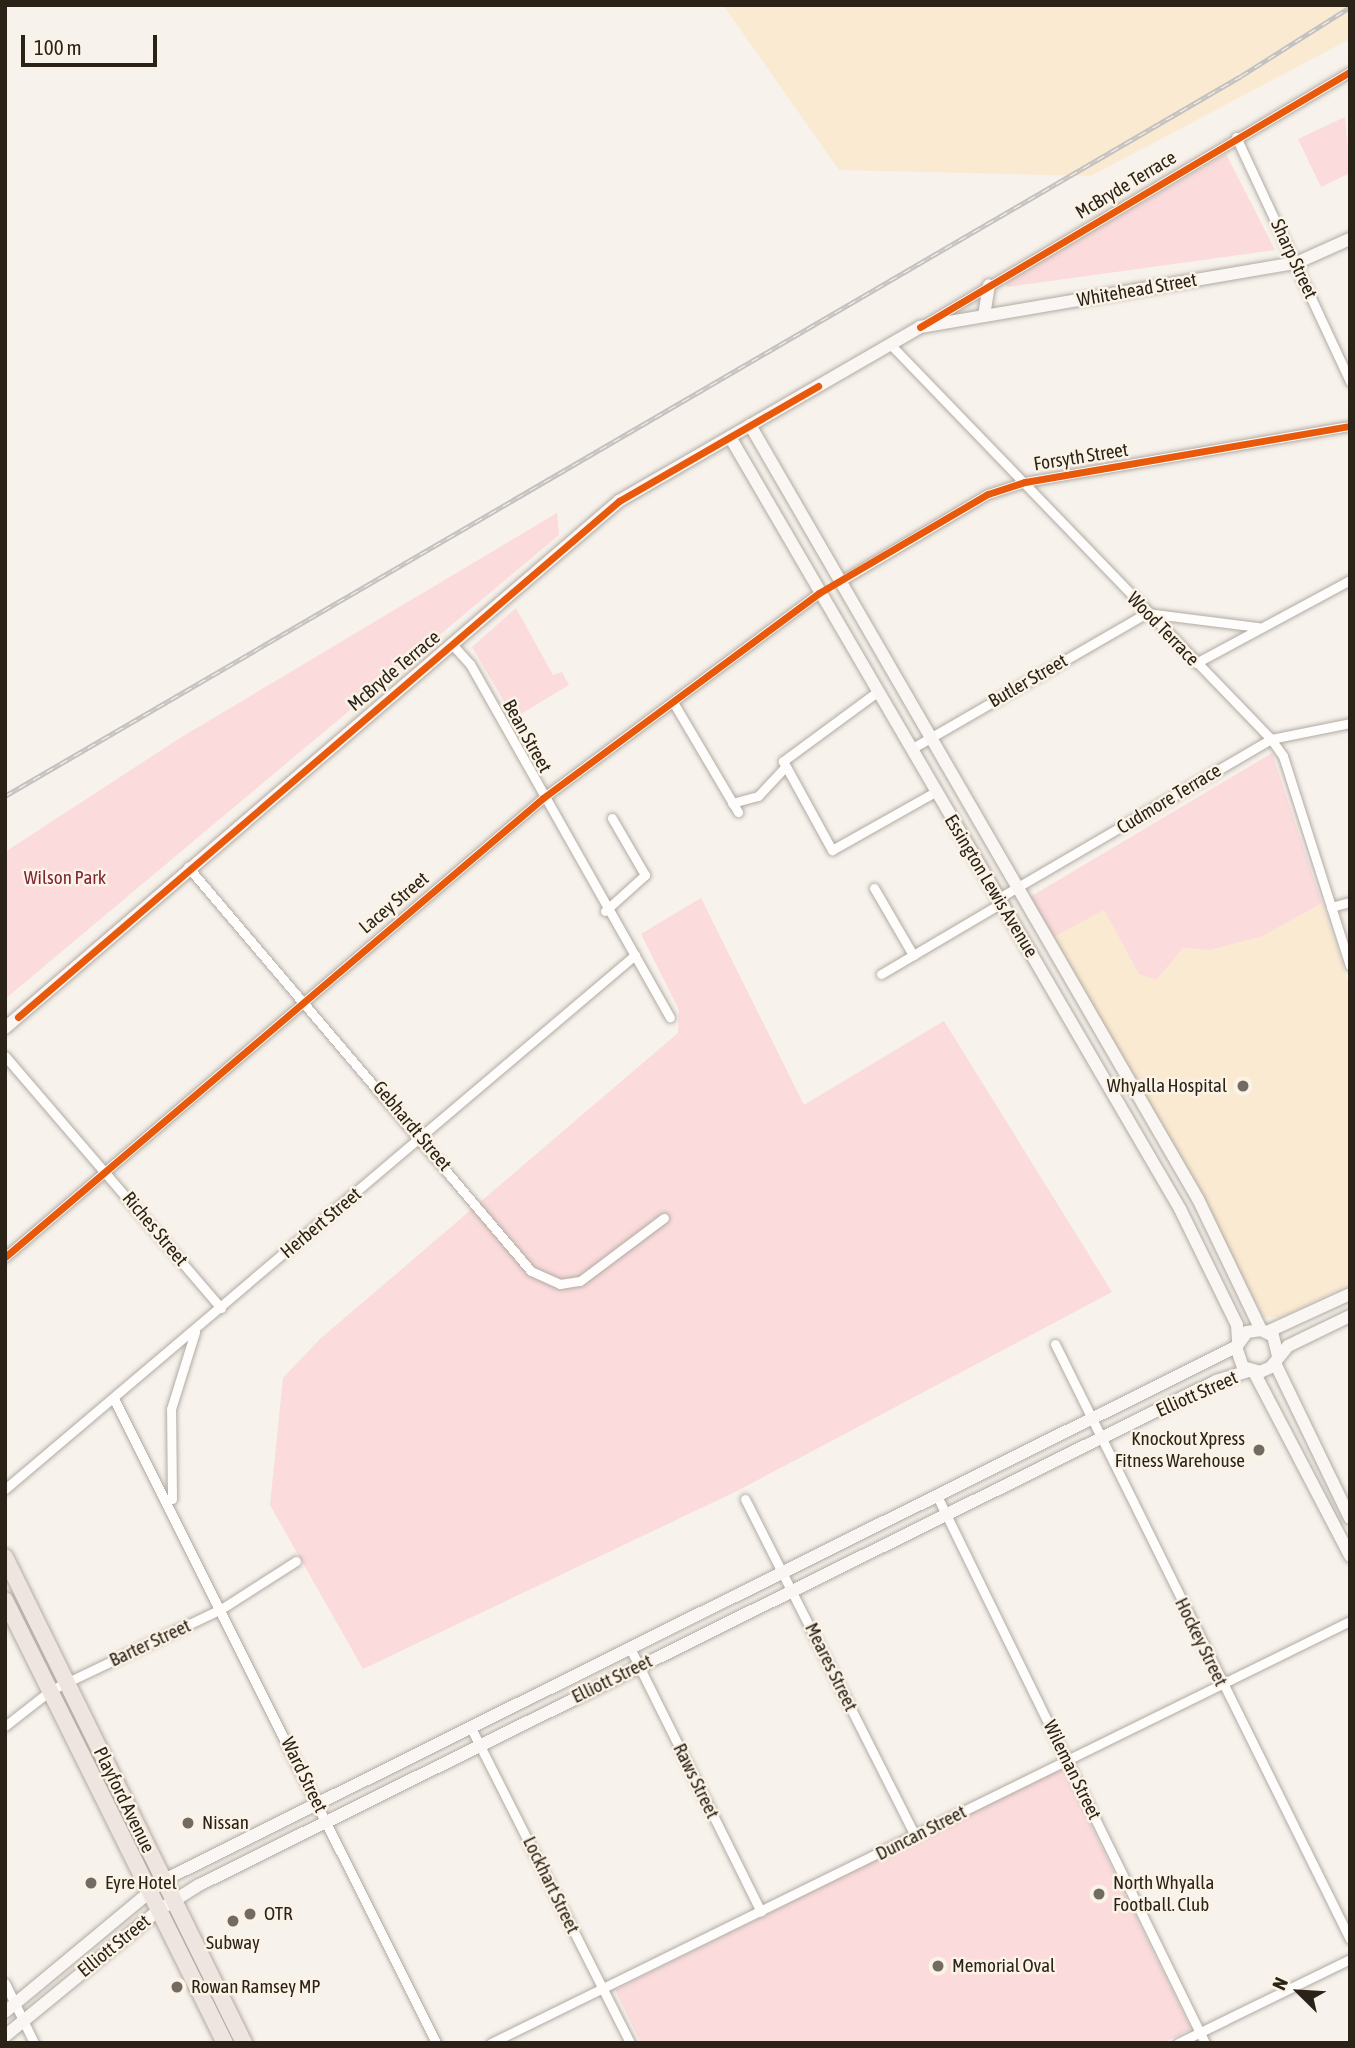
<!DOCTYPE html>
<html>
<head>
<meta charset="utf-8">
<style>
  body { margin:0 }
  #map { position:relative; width:1355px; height:2048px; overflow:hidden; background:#f7f2ec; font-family:"Asap Condensed",sans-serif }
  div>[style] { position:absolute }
  .built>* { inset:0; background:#fbead2 }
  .green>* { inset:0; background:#fbdbdc }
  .roads { filter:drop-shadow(0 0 2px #b1aba3) drop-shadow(0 0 2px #b1aba3) }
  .street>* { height:9px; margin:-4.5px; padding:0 4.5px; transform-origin:4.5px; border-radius:4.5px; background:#fefdfc }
  .secondary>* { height:12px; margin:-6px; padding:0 6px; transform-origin:6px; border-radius:6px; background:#faf6f4 }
  .highway>* { height:16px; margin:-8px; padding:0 8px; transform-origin:8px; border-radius:8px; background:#efe5e0 }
  .rail>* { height:5px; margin-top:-2.5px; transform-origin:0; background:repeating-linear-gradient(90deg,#fcf3e7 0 8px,#c4c2c1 0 16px); box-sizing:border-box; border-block:2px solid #c4c2c1 }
  .cycleway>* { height:7px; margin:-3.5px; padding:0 3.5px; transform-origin:3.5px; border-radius:3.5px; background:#e8590c }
  .dots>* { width:19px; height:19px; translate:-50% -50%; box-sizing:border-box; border:4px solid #fcf3e7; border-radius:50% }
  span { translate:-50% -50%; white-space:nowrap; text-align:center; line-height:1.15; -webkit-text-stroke:5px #fcf3e7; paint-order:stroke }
  .street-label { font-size:19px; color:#2c2318 }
  .park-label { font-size:19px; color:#7f2538 }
  .poi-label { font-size:19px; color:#2c2318 }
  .right { translate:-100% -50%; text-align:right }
  .left { translate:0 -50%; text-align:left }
  .frame { position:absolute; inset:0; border:7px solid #2c2318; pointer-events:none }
  .north { position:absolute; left:1264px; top:1957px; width:70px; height:70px; -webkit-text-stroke:5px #fcf3e7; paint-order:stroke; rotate:294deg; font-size:19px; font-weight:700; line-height:28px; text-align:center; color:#2c2318 }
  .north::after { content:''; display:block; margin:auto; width:24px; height:32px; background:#2c2318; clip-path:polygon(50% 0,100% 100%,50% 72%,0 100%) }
  .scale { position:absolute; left:21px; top:35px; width:136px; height:32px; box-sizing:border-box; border:4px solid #2c2318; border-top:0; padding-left:9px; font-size:21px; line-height:24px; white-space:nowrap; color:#2c2318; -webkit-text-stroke:5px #fcf3e7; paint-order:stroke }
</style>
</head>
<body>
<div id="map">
  <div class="built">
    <i style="clip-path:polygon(723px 5px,1350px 5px,1350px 39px,1091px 176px,839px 170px)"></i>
    <i style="clip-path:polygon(1322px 903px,1350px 988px,1350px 1284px,1280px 1317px,1264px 1317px,1050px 939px,1104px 909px,1139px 974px,1183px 948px,1210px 950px,1263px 936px)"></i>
  </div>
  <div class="green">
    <i style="clip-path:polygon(1345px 117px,1350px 173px,1321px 187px,1298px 139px)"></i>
    <i style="clip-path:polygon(1226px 154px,1275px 250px,1007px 287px,1006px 282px)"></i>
    <i style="clip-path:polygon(557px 513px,559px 535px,5px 999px,5px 852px,180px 738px)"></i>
    <i style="clip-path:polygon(516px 608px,553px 675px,562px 672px,569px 685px,514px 718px,472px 647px)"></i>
    <i style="clip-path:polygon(1272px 753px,1322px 903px,1263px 936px,1210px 950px,1183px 948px,1156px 980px,1139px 974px,1104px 910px,1050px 939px,1030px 897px)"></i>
    <i style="clip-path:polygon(701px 898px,804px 1105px,944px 1021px,1112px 1292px,739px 1490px,363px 1669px,270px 1505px,283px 1378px,320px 1339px,678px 1033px,679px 1010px,641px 934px)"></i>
    <i style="clip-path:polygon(1062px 1767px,1191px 2029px,1163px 2043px,641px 2043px,615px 1990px)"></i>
  </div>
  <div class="roads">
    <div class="street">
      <i style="left:1236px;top:137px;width:270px;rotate:65deg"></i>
      <i style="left:925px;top:324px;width:494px;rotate:-30.7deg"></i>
      <i style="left:890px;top:344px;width:549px;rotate:46.03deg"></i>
      <i style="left:1271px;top:739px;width:21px;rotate:55deg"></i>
      <i style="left:1283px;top:756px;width:220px;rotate:72.3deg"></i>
      <i style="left:839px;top:582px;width:173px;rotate:-30.6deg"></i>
      <i style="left:988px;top:494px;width:39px;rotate:-18deg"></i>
      <i style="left:1025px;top:482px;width:330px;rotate:-9.8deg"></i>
      <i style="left:451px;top:643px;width:28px;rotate:48deg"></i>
      <i style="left:470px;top:664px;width:406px;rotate:60.5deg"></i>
      <i style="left:1196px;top:663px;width:175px;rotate:-28.3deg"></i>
      <i style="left:877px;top:692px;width:117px;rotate:143.7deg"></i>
      <i style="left:783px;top:761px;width:102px;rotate:61.2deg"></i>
      <i style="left:832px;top:850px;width:118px;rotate:-29.4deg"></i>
      <i style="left:673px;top:702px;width:128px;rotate:59.4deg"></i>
      <i style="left:911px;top:749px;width:272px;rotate:-30deg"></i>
      <i style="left:1147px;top:613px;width:112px;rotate:7.2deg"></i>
      <i style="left:732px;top:803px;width:27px;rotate:-15deg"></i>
      <i style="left:758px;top:796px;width:38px;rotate:-47deg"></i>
      <i style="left:188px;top:867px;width:530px;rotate:49.67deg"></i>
      <i style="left:531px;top:1271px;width:32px;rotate:24deg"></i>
      <i style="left:560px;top:1284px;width:20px;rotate:-9deg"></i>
      <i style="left:580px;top:1281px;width:105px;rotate:-36.9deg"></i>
      <i style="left:874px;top:888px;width:78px;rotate:59.8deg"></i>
      <i style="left:997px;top:899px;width:317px;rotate:-30.3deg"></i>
      <i style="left:1271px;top:739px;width:81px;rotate:-11.4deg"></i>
      <i style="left:1331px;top:907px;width:20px;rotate:-15deg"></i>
      <i style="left:605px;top:911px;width:54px;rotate:-42deg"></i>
      <i style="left:645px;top:875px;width:66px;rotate:-120.1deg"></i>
      <i style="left:881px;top:974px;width:138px;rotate:-30.5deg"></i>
      <i style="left:5px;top:1056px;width:332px;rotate:49.4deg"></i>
      <i style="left:5px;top:1257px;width:707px;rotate:-40.47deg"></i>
      <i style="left:543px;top:798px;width:344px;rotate:-36.6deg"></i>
      <i style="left:1055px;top:1344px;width:664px;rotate:63.63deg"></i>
      <i style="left:114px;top:1399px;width:720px;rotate:63.43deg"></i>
      <i style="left:5px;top:1489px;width:826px;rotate:-40.29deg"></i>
      <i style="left:938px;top:1498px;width:607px;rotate:63.9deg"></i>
      <i style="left:172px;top:1499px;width:90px;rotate:-90.6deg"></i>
      <i style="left:171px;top:1409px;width:81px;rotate:-72.7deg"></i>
      <i style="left:745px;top:1499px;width:377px;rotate:63.2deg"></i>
      <i style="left:631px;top:1650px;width:292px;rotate:63.6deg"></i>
      <i style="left:5px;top:1726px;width:58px;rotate:-38deg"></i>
      <i style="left:51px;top:1690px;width:188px;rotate:-25.5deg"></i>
      <i style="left:221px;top:1609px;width:89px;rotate:-32.6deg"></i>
      <i style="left:471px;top:1728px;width:353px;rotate:63.2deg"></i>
      <i style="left:5px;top:1983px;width:67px;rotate:64.2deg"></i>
      <i style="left:491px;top:2043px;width:957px;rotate:-26.16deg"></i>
      <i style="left:1178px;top:2043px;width:191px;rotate:-26deg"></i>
    </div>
    <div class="secondary">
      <i style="left:984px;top:316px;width:31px;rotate:-81deg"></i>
      <i style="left:750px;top:425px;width:894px;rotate:59.94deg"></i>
      <i style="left:1198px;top:1199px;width:145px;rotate:64.3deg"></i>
      <i style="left:730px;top:437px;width:894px;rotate:59.76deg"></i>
      <i style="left:1180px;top:1209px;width:129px;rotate:63.8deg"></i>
      <i style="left:1237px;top:1325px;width:16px;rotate:86deg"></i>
      <i style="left:5px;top:1028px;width:809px;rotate:-40.64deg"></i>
      <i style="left:619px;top:501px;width:348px;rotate:-30deg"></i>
      <i style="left:920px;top:327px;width:381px;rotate:-9.7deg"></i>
      <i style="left:1296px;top:263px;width:59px;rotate:-24deg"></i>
      <i style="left:1267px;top:1332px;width:91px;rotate:-24.6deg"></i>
      <i style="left:1278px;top:1356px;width:21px;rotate:-104deg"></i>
      <i style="left:1273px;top:1336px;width:13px;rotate:-153deg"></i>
      <i style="left:1261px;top:1330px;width:14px;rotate:172deg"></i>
      <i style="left:1247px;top:1332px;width:19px;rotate:126deg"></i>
      <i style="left:1236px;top:1347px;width:21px;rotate:71deg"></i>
      <i style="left:1243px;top:1367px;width:18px;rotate:16deg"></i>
      <i style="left:1260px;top:1372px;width:12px;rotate:-24deg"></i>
      <i style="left:1271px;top:1367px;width:27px;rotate:-51deg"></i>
      <i style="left:1288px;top:1346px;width:69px;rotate:-25.8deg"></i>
      <i style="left:1275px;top:1363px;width:172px;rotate:64.2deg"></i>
      <i style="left:1254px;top:1372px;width:208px;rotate:62.4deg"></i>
      <i style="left:5px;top:2012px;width:207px;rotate:-39.7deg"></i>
      <i style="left:164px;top:1880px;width:1197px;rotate:-26.44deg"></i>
      <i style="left:5px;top:2036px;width:199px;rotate:-39.3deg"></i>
      <i style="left:159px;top:1910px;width:47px;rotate:-32deg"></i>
      <i style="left:199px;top:1885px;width:1135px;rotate:-26.36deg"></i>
      <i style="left:1216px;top:1381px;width:34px;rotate:-17deg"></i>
    </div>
    <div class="highway">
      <i style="left:5px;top:1557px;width:542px;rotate:63.81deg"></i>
      <i style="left:5px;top:1600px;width:495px;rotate:63.6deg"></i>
    </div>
  </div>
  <div class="rail">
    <i style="left:5px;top:796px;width:1430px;rotate:-30.22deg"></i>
    <i style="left:1241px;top:76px;width:129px;rotate:-32.3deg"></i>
  </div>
  <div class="cycleway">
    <i style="left:920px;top:327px;width:500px;rotate:-30.7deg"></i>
    <i style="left:18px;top:1017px;width:792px;rotate:-40.65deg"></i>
    <i style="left:619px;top:501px;width:230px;rotate:-30deg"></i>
    <i style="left:5px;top:1257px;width:707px;rotate:-40.47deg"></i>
    <i style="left:543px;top:798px;width:344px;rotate:-36.6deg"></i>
    <i style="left:819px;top:593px;width:196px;rotate:-30.4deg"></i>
    <i style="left:988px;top:494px;width:39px;rotate:-18deg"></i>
    <i style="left:1025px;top:482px;width:330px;rotate:-9.8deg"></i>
  </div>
  <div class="dots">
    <i style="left:1243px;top:1086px;background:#736b62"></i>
    <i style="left:1259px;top:1450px;background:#736b62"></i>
    <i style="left:188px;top:1823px;background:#736b62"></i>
    <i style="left:91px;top:1883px;background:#736b62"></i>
    <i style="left:1099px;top:1894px;background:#736b62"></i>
    <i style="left:250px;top:1914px;background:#736b62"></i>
    <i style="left:233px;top:1921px;background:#736b62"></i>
    <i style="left:938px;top:1966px;background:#736b62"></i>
    <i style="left:177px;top:1987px;background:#736b62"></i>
  </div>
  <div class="street-label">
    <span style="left:1126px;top:185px;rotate:-31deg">McBryde Terrace</span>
    <span style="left:1294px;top:259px;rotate:65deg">Sharp Street</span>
    <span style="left:1137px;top:290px;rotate:-10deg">Whitehead Street</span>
    <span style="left:1081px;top:457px;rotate:-9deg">Forsyth Street</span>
    <span style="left:1163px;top:629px;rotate:46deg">Wood Terrace</span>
    <span style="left:394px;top:671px;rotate:-40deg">McBryde Terrace</span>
    <span style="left:1028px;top:681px;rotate:-30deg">Butler Street</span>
    <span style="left:527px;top:736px;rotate:61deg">Bean Street</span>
    <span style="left:1169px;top:799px;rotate:-31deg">Cudmore Terrace</span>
    <span style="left:991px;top:886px;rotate:59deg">Essington Lewis Avenue</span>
    <span style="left:394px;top:903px;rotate:-40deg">Lacey Street</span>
    <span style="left:412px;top:1126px;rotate:50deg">Gebhardt Street</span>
    <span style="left:321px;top:1223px;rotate:-40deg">Herbert Street</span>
    <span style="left:155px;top:1229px;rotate:50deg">Riches Street</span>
    <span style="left:1197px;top:1394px;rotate:-24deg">Elliott Street</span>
    <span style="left:1201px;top:1642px;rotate:64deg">Hockey Street</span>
    <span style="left:150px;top:1643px;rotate:-25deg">Barter Street</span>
    <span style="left:831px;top:1667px;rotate:64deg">Meares Street</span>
    <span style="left:612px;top:1679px;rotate:-26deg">Elliott Street</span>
    <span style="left:1072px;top:1770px;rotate:64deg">Wileman Street</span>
    <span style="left:304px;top:1775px;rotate:64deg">Ward Street</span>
    <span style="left:696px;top:1781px;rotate:64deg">Raws Street</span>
    <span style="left:124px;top:1800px;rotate:64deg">Playford Avenue</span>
    <span style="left:921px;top:1833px;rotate:-27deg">Duncan Street</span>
    <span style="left:551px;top:1885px;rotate:64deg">Lockhart Street</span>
    <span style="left:114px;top:1946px;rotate:-39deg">Elliott Street</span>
  </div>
  <div class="park-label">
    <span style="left:65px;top:878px">Wilson Park</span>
  </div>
  <div class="poi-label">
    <span class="right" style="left:1227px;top:1086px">Whyalla Hospital</span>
    <span class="right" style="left:1245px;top:1450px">Knockout Xpress<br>Fitness Warehouse</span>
    <span class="left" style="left:202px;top:1823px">Nissan</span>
    <span class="left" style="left:105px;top:1883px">Eyre Hotel</span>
    <span class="left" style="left:1113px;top:1894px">North Whyalla<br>Football. Club</span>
    <span class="left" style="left:264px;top:1914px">OTR</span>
    <span style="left:233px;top:1943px">Subway</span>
    <span class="left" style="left:952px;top:1966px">Memorial Oval</span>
    <span class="left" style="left:191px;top:1987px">Rowan Ramsey MP</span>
  </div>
  <div class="frame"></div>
  <div class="north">N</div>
  <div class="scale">100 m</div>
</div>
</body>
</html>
